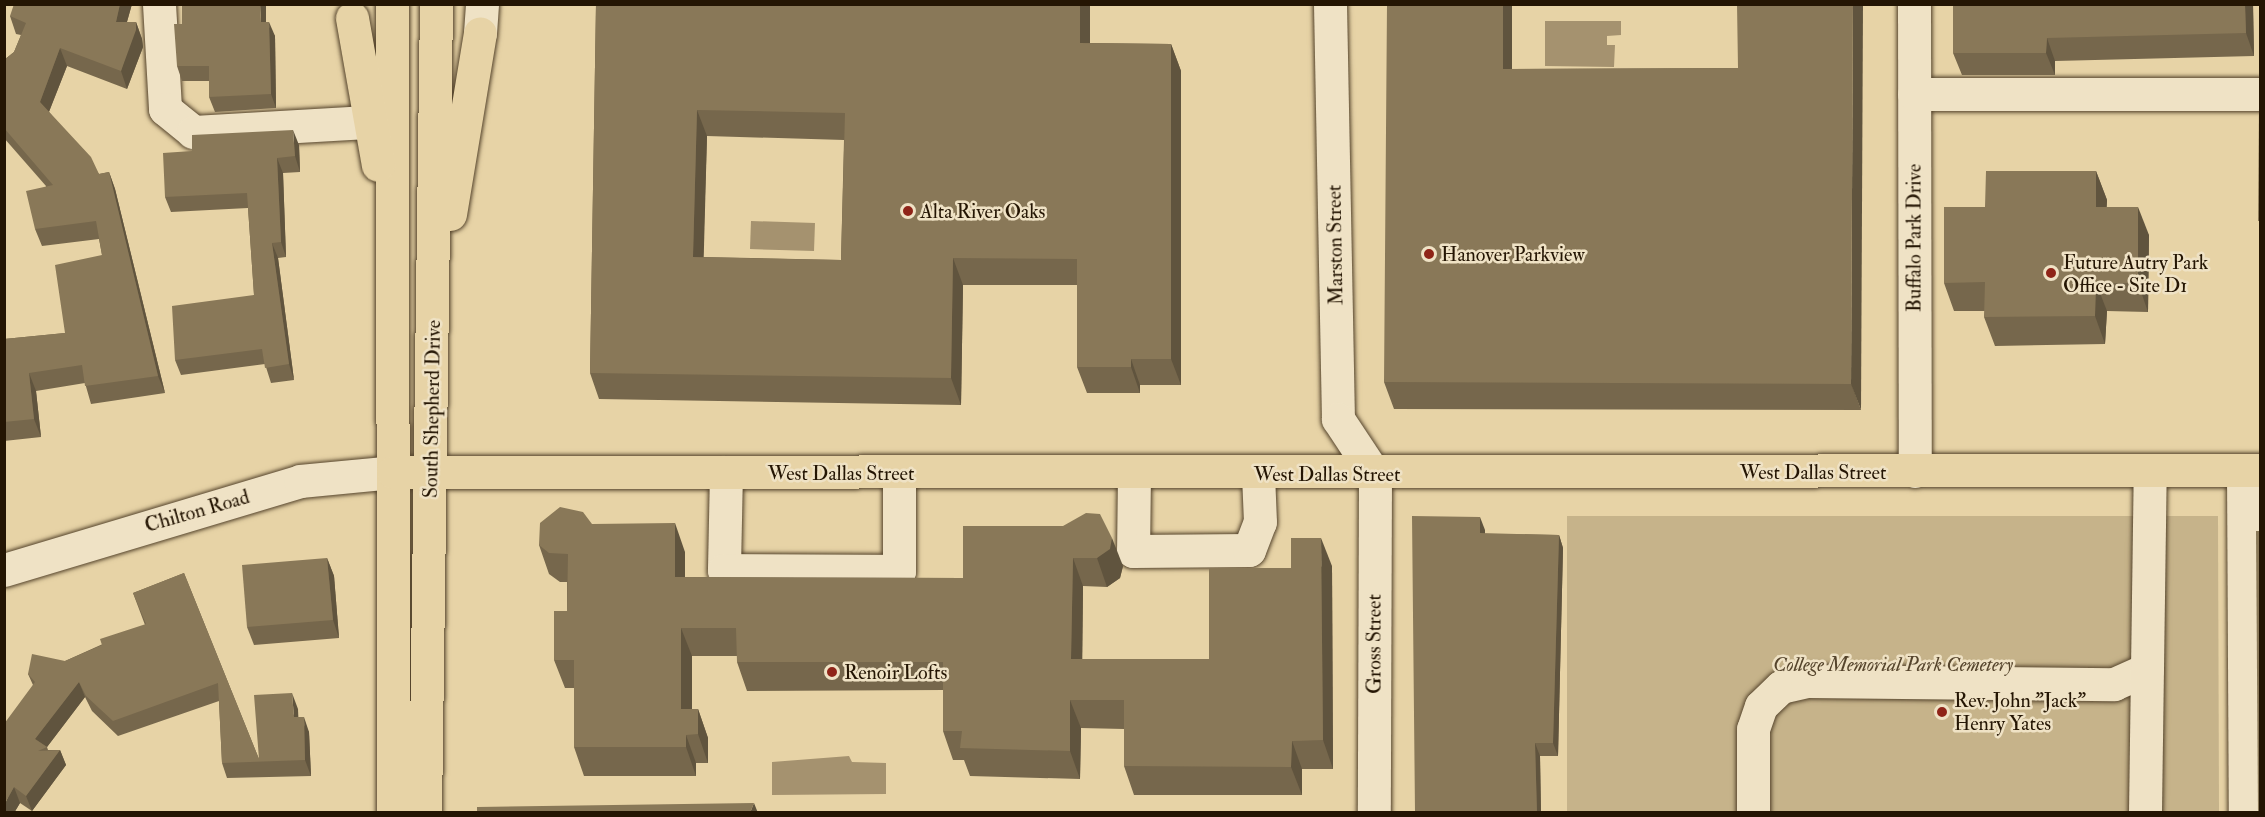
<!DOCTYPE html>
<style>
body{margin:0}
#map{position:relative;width:2265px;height:817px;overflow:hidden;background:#e7d3a6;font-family:"IM FELL Double Pica",serif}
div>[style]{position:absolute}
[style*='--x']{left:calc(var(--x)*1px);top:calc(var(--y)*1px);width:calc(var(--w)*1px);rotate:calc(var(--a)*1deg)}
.green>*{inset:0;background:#c6b38a}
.water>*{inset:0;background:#a5926f}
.roads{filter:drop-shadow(0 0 2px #55442c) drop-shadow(0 0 2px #55442c)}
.minor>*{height:33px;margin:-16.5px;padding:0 16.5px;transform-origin:16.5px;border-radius:16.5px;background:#efe2c5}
.major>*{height:33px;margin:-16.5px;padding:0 16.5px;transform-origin:16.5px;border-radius:16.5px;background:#e7d3a6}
.wall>*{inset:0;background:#76674c}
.shaded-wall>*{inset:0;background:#60543e}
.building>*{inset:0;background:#897858}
.dots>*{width:16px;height:16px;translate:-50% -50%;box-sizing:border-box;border:3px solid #efe2c5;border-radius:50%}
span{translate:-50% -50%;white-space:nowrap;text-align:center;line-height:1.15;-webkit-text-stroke:5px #efe2c5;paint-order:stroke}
.poi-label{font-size:20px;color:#241503}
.left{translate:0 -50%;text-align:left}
.street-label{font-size:20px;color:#241503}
.park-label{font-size:20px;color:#55442c;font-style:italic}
.frame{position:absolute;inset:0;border:6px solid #241503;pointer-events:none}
</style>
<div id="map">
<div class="green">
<i style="clip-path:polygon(1567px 516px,2218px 516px,2219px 812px,1567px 812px)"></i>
</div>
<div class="water">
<i style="clip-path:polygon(1545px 21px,1621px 21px,1621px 35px,1607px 36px,1607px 45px,1615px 45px,1614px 67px,1545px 66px)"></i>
<i style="clip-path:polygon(751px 221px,815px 223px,814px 251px,750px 249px)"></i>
<i style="clip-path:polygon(849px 756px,852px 762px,886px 763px,886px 794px,772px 795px,772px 762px)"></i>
</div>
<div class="roads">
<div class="minor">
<i style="--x:159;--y:4;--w:105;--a:86.7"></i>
<i style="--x:165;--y:109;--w:36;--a:39"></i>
<i style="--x:193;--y:132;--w:175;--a:-3.3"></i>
<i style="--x:1330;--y:4;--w:415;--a:88.9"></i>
<i style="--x:1338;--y:419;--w:67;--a:56.5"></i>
<i style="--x:1375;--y:475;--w:337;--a:90.2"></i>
<i style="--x:1914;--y:4;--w:467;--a:89.9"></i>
<i style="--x:480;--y:33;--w:29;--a:-86"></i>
<i style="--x:1914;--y:94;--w:346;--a:0"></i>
<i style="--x:2243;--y:470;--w:342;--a:89.7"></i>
<i style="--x:726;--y:472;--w:98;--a:91.2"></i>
<i style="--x:724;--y:570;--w:175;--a:0.3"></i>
<i style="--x:899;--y:571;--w:98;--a:-90"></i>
<i style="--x:1134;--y:474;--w:77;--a:90.7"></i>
<i style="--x:1133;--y:551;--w:116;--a:-0.5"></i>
<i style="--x:1249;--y:550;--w:30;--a:-69"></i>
<i style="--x:1260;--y:522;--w:48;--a:-92.4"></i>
<i style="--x:4;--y:570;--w:309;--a:-16.7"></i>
<i style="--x:300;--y:481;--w:93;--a:-5.5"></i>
<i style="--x:1753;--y:812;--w:83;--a:-90"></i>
<i style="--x:1753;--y:729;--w:24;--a:-71"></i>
<i style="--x:1761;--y:706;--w:28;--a:-44"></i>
<i style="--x:1781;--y:687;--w:27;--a:-13"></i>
<i style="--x:1807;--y:681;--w:307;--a:0.6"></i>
<i style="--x:2114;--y:684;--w:36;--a:-24"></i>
<i style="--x:2145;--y:812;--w:341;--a:-89.2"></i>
</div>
<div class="major">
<i style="--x:392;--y:4;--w:808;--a:89.93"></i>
<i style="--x:352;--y:18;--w:149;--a:80"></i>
<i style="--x:450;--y:214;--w:183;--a:-80.6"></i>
<i style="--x:393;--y:472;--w:1867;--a:-0.06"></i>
<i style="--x:425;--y:812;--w:808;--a:-89.22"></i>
</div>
</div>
<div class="wall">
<i style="clip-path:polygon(132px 4px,127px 22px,136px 22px,142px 39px,143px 47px,127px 89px,67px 66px,49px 112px,99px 174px,109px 172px,115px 189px,165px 393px,91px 404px,85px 383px,36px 391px,41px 437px,4px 441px,4px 339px,65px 333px,102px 255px,99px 239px,42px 246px,35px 229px,46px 186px,4px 138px,4px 60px,14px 52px,21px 35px,16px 34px,10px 16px)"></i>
<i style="clip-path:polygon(evenodd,596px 4px,1090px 4px,1090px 43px,1171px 44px,1181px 71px,1181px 385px,1140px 385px,1140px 393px,1087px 393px,1077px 367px,1077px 285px,963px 285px,961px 405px,599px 399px,590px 373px,596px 4px,707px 136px,844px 140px,841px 260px,703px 257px,707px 136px)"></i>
<i style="clip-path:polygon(1512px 4px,1512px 69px,1738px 68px,1861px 410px,1394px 409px,1384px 382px)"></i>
<i style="clip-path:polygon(1953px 4px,2253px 4px,2254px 56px,2055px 61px,2055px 75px,1962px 75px,1953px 53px)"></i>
<i style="clip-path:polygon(266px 22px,275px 36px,276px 108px,215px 112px,209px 97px,209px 81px,182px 81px,177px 66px)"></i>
<i style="clip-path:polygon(299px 145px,300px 172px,283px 173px,286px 257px,278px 258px,294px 380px,271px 383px,265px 364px,181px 375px,175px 360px,254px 295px,248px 208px,171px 212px,165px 197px,192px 151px)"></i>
<i style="clip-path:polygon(2096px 171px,2107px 200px,2106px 207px,2149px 235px,2148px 312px,2107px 311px,2105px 344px,1995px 346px,1984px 317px,1985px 311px,1954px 311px,1944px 283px,1985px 207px)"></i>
<i style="clip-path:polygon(592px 524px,685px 552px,685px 577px,963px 578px,1063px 526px,1123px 566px,1120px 578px,1107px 587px,1083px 586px,1082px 659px,1209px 659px,1291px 568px,1332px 566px,1333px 769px,1302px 769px,1302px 795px,1134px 795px,1124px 766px,1124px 729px,1081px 728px,1080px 779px,970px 776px,964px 760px,953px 760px,943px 731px,943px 690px,747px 691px,737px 662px,737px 656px,692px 656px,692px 709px,698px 709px,708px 738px,708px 763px,696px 763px,696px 776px,584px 776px,574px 747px,574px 688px,565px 688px,554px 660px,567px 611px,567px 582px,560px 582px,549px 574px,539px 545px)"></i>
<i style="clip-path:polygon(1485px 530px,1485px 534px,1559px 535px,1563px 548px,1558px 756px,1540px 756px,1541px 813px,1415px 813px)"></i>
<i style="clip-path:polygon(327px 558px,334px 576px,339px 638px,254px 645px,247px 627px)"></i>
<i style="clip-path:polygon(184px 573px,259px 759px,298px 709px,298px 717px,309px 732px,311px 776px,227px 778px,222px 763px,219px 701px,118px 736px,92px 711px,85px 697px,47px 747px,48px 750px,60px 750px,66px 765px,32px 811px,20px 803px,14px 813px,4px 813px,33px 685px,28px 674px,65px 661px,145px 625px,133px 593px)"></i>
</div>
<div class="shaded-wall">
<i style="clip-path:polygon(120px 4px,132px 4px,122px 39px,116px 22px)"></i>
<i style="clip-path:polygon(260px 4px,266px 4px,266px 37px,261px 22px)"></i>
<i style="clip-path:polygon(1080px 4px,1090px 4px,1090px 70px,1080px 43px)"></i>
<i style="clip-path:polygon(1503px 4px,1512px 4px,1512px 96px,1503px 69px)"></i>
<i style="clip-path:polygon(1853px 4px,1863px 4px,1861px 410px,1851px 384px)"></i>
<i style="clip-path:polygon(2245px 4px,2253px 4px,2254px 56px,2246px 33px)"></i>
<i style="clip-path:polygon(136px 22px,142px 39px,143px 47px,127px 89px,121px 71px)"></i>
<i style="clip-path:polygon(269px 22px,275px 36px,276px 108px,271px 94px)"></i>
<i style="clip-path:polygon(2047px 38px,2055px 61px,2055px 75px,2046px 53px)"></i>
<i style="clip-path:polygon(1171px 44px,1181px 71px,1181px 385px,1171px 359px)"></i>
<i style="clip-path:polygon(60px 48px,67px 66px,46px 119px,40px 102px)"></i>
<i style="clip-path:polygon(697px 110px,707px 136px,703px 283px,693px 257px)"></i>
<i style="clip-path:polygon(293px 130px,299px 145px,300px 172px,295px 156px)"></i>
<i style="clip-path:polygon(277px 158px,283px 173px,286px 257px,281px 242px)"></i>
<i style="clip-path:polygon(2096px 171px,2107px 200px,2106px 235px,2096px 207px)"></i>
<i style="clip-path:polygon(109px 172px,115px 189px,165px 393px,158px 376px)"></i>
<i style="clip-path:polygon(2138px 207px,2149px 235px,2148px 312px,2138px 283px)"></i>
<i style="clip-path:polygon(272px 243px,278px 258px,294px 380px,289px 364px)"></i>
<i style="clip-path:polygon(953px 258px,963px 285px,961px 405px,951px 378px)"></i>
<i style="clip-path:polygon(2096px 283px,2107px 311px,2105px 344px,2095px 316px)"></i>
<i style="clip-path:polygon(1131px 359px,1140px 385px,1140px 393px,1131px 367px)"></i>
<i style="clip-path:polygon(29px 373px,36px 391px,41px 437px,34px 419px)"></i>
<i style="clip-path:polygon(1480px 517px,1485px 530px,1485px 546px,1480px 533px)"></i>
<i style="clip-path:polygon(675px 523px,685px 552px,685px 606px,675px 577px)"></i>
<i style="clip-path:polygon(1559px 535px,1563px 548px,1558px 756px,1553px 743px)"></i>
<i style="clip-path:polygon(1112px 538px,1123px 566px,1120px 578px,1107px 587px,1097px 558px)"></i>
<i style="clip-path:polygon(1321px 538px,1332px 566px,1333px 769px,1323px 740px)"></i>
<i style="clip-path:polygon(327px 558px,334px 576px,339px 638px,333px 620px)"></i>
<i style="clip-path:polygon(1073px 558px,1083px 586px,1082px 688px,1071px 659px)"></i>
<i style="clip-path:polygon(681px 628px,692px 656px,692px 734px,681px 709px)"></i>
<i style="clip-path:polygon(79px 682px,85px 697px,47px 747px,35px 739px)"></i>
<i style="clip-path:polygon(292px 693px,298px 709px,299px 733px,294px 717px)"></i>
<i style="clip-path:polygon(1070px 700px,1081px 728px,1080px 779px,1070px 751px)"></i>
<i style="clip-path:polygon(698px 709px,708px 738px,708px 763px,698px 734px)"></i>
<i style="clip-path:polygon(304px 717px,309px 732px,311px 776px,305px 760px)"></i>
<i style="clip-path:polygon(686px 735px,696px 763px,696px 776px,686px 747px)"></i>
<i style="clip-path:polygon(1292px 741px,1302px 769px,1302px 795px,1291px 767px)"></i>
<i style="clip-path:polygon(1535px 743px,1540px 756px,1541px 813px,1537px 813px)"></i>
<i style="clip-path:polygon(60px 750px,66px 765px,32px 811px,26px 796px)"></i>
<i style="clip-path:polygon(14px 787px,20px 803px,14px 813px,4px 813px,4px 805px)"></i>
<i style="clip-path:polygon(754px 803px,758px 813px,750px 813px)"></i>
</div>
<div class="building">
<i style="clip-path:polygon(14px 4px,120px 4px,116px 22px,136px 22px,136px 30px,121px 71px,60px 48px,40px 102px,91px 157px,99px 174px,109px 172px,158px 376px,85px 386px,82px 365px,29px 373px,34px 419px,4px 422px,4px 339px,65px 333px,55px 265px,102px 255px,96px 221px,35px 229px,26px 191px,53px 185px,4px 128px,4px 60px,14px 52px,26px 23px,10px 16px)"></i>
<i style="clip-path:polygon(182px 4px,260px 4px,261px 22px,269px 22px,271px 94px,209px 97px,209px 66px,177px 66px,174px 24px,182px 24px)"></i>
<i style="clip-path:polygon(evenodd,596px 4px,1080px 4px,1080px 43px,1171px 44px,1171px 359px,1131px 359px,1131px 367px,1077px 367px,1077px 259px,953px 258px,951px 378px,590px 373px,596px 4px,697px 110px,845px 113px,841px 260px,693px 257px,697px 110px)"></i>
<i style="clip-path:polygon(1387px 4px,1503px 4px,1503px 69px,1738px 68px,1737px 4px,1853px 4px,1851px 384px,1384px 382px)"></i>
<i style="clip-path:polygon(1953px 4px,2245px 4px,2246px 33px,2047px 38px,2046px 53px,1953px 53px)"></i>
<i style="clip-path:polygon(2259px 106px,2260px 106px,2260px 221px,2258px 221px)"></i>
<i style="clip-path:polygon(293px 130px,295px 156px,277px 158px,281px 242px,272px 243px,289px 364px,265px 368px,262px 349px,175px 360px,172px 306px,254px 295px,247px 193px,165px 197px,163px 153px,192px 151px,192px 135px)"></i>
<i style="clip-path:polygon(1986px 171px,2096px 171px,2096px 207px,2138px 207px,2138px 283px,2096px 283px,2095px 316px,1984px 317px,1985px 282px,1944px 283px,1944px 207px,1985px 207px)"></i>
<i style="clip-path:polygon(560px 507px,583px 512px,592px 524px,675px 523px,675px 577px,963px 578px,963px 526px,1063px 526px,1086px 513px,1100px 514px,1112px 538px,1110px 549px,1097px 558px,1073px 558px,1071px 659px,1209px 659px,1209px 568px,1291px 568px,1291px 538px,1321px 538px,1323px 740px,1292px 741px,1291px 767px,1124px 766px,1124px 700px,1070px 700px,1070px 751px,960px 748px,962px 731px,943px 731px,943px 662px,737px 662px,736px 628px,681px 628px,681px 709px,698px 709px,698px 734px,686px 735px,686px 747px,574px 747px,574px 660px,554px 660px,554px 611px,567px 611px,568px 554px,549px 553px,539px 545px,540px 523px)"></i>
<i style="clip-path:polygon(1412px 516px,1480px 517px,1480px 533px,1559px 535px,1553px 743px,1535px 743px,1537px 813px,1415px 813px)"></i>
<i style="clip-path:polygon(2256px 531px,2260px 531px,2260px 813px,2258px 813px)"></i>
<i style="clip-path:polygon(327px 558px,333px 620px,247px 627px,242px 565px)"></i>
<i style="clip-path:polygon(184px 573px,259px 759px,254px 695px,292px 693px,294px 717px,304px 717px,305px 760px,222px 763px,218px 683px,113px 721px,86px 696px,79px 682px,35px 739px,47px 747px,38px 751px,60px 750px,26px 796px,14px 787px,4px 805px,4px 724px,35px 682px,28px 674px,32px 654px,65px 661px,102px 645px,100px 639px,146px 624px,133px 593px)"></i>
<i style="clip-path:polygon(754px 803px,750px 813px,477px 813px,477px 807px)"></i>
<i style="clip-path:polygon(243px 811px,275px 813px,243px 813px)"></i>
</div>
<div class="dots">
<i style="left:908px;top:211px;background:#8f2418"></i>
<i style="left:1429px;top:254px;background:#8f2418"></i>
<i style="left:2051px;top:273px;background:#8f2418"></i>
<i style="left:832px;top:672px;background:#8f2418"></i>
<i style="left:1942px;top:712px;background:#8f2418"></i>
</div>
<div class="poi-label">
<span class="left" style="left:920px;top:211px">Alta River Oaks</span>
<span class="left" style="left:1441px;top:254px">Hanover Parkview</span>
<span class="left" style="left:2063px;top:274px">Future Autry Park<br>Office - Site D1</span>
<span class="left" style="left:844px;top:672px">Renoir Lofts</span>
<span class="left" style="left:1954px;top:712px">Rev. John "Jack"<br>Henry Yates</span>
</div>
<div class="street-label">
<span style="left:1914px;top:238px;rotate:-90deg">Buffalo Park Drive</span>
<span style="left:1335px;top:245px;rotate:-91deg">Marston Street</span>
<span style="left:432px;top:409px;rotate:-89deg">South Shepherd Drive</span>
<span style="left:1813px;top:472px">West Dallas Street</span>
<span style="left:841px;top:473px">West Dallas Street</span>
<span style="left:1327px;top:474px">West Dallas Street</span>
<span style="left:197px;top:511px;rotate:-16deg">Chilton Road</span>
<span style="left:1374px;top:644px;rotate:-90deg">Gross Street</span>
</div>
<div class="park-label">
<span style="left:1893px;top:664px">College Memorial Park Cemetery</span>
</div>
<div class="frame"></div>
</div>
